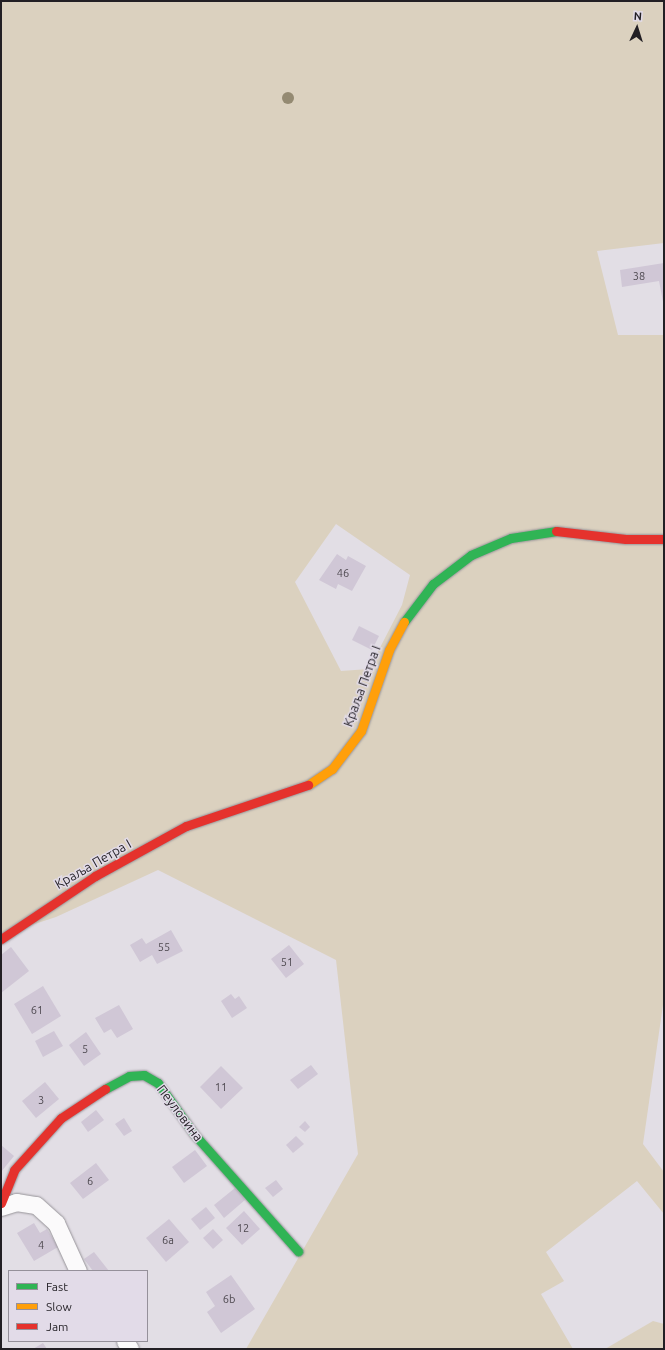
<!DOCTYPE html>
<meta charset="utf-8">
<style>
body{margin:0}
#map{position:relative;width:665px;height:1350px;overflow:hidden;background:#e2dee5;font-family:Ubuntu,sans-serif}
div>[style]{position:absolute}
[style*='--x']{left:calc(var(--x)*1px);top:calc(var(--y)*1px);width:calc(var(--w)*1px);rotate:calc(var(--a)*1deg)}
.green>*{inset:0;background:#dbd1bf}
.building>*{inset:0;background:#d0c7d6}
.roads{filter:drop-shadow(0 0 1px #979499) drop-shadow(0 0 1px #979499)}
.street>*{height:17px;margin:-8.5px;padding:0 8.5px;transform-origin:8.5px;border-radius:8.5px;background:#fbfafb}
.fast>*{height:9px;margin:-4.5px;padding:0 4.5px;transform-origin:4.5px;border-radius:4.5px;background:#30b455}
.slow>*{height:9px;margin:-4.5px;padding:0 4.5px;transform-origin:4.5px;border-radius:4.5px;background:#ff9f0a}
.jam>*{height:9px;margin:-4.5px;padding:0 4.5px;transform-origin:4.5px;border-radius:4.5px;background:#e5322d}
.trees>*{width:12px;height:12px;margin:-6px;border-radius:50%;background:#948a72}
span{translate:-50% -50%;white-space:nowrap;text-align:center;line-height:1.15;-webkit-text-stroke:3px #e2dbe8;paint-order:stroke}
.number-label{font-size:11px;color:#4e4950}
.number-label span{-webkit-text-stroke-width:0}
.street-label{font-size:13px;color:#221f24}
.frame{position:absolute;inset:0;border:2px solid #221f24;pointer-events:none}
.legend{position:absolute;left:8px;top:1270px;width:140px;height:72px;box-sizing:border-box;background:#e2dbe8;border:1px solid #95909a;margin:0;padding:5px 7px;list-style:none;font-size:12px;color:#221f24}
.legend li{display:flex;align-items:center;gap:8px;height:20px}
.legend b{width:20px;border:1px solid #95909a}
.north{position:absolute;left:617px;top:8px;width:40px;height:40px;-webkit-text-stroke:3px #e2dbe8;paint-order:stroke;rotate:4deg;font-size:11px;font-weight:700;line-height:16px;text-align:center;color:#221f24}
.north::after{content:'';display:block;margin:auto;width:14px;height:18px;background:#221f24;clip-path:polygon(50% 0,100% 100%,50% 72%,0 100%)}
</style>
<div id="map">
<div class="green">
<i style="clip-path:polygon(evenodd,1px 1px,664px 1px,664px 243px,597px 251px,618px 335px,664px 335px,664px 998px,643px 1144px,664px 1172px,664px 1214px,637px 1181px,546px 1252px,564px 1281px,541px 1294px,573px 1349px,246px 1349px,358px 1154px,336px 960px,158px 870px,56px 917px,1px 935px,1px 1px,336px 524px,410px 575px,402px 605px,369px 669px,341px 671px,295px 582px,336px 524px)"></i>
<i style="clip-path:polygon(653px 1321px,664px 1324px,664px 1349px,605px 1349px)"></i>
</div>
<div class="building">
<i style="clip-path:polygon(664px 263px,664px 307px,659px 281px,622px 287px,620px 270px)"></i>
<i style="clip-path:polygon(337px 554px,346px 560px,348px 556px,366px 566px,352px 591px,338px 584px,336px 589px,319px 580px)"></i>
<i style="clip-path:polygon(359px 626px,379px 636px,372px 650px,352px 640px)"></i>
<i style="clip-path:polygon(171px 930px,183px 951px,157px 964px,152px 955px,140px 962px,130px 945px,142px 938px,146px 944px)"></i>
<i style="clip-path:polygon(289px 945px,304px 964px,286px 978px,271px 959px)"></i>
<i style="clip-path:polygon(11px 947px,29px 971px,1px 993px,1px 955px)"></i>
<i style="clip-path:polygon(43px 986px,61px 1016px,32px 1034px,14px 1004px)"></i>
<i style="clip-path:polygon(231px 994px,235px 999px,239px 996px,247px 1008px,232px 1018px,221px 1001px)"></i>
<i style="clip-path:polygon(119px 1005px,133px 1029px,117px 1038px,111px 1029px,104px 1033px,95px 1018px)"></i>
<i style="clip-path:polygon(54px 1031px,63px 1046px,43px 1057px,35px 1041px)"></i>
<i style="clip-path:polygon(86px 1032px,101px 1054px,84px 1066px,69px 1045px)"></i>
<i style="clip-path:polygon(311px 1065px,318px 1074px,298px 1089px,290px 1080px)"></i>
<i style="clip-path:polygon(221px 1066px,243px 1088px,221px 1109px,200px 1087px)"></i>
<i style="clip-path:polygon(45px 1082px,59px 1099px,36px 1118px,22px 1101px)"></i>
<i style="clip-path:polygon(96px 1110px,104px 1120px,88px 1132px,81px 1122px)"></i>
<i style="clip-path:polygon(124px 1118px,132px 1131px,124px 1136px,115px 1124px)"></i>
<i style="clip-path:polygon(305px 1121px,310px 1127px,305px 1132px,299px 1127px)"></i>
<i style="clip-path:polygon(296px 1136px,304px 1144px,293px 1153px,286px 1145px)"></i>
<i style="clip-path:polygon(1px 1145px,14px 1156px,1px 1172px)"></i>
<i style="clip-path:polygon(195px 1150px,207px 1166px,184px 1183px,172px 1167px)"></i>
<i style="clip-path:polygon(96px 1163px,109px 1180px,83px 1199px,70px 1183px)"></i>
<i style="clip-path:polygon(276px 1180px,283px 1189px,273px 1197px,265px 1188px)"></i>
<i style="clip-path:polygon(235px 1188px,245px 1200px,224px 1218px,214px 1205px)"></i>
<i style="clip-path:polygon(206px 1207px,215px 1218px,200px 1230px,191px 1219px)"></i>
<i style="clip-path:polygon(244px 1211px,260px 1229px,242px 1245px,226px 1228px)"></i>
<i style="clip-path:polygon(169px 1219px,189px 1242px,166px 1262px,146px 1238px)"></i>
<i style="clip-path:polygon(34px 1223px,40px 1233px,47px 1229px,58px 1247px,34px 1261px,17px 1233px)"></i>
<i style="clip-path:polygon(213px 1229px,223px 1240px,213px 1249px,203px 1238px)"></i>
<i style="clip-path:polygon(94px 1252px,109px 1271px,93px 1271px,84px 1259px)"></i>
<i style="clip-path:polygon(231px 1275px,255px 1309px,221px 1333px,207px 1312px,215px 1306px,206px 1292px)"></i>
<i style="clip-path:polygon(43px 1343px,47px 1349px,33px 1349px)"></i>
</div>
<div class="roads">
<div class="street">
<i style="--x:1;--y:1207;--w:16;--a:-18"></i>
<i style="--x:16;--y:1202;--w:20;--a:9"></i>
<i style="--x:36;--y:1205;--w:27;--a:42"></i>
<i style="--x:56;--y:1223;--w:53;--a:65.4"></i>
<i style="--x:125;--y:1341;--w:9;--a:58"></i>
</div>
<div class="fast">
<i style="--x:404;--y:622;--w:48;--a:-52.7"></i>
<i style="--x:433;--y:584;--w:48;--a:-37.3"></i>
<i style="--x:471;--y:555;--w:43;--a:-23"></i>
<i style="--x:511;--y:538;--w:46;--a:-8.8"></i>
<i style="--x:105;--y:1089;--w:27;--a:-28"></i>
<i style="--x:129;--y:1076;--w:15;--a:-4"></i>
<i style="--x:144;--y:1075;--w:16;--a:30"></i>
<i style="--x:158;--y:1083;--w:62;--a:54.8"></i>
<i style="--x:194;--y:1134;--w:157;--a:48.4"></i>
</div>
<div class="slow">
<i style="--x:308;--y:785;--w:29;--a:-34"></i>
<i style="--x:332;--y:769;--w:48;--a:-52.7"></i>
<i style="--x:361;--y:731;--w:86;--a:-70.9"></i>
<i style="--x:389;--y:650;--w:32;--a:-62"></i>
</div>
<div class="jam">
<i style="--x:556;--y:531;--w:70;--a:6.5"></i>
<i style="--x:626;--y:539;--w:38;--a:0"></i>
<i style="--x:1;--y:939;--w:113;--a:-33.8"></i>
<i style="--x:95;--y:876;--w:104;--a:-28.8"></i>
<i style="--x:186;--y:826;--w:129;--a:-18.6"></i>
<i style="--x:1;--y:1203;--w:35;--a:-68"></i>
<i style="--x:14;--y:1170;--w:70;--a:-47.9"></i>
<i style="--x:61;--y:1118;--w:53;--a:-33.4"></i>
</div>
</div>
<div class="trees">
<i style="left:288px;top:98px"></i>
</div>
<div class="number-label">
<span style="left:639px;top:276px">38</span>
<span style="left:343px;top:573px">46</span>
<span style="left:164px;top:947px">55</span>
<span style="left:287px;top:962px">51</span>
<span style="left:37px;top:1010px">61</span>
<span style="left:85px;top:1049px">5</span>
<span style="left:221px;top:1087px">11</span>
<span style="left:41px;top:1100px">3</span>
<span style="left:90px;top:1181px">6</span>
<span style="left:243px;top:1228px">12</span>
<span style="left:168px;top:1240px">6a</span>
<span style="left:41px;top:1245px">4</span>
<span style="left:229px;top:1299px">6b</span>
</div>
<div class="street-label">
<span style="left:362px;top:686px;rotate:-70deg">Краља Петра I</span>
<span style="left:93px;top:864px;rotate:-30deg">Краља Петра I</span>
<span style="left:180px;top:1113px;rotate:53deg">Пеуловина</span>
</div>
<div class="frame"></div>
<ul class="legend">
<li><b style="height:5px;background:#30b455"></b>Fast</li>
<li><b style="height:5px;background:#ff9f0a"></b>Slow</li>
<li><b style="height:5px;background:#e5322d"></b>Jam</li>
</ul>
<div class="north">N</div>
</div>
